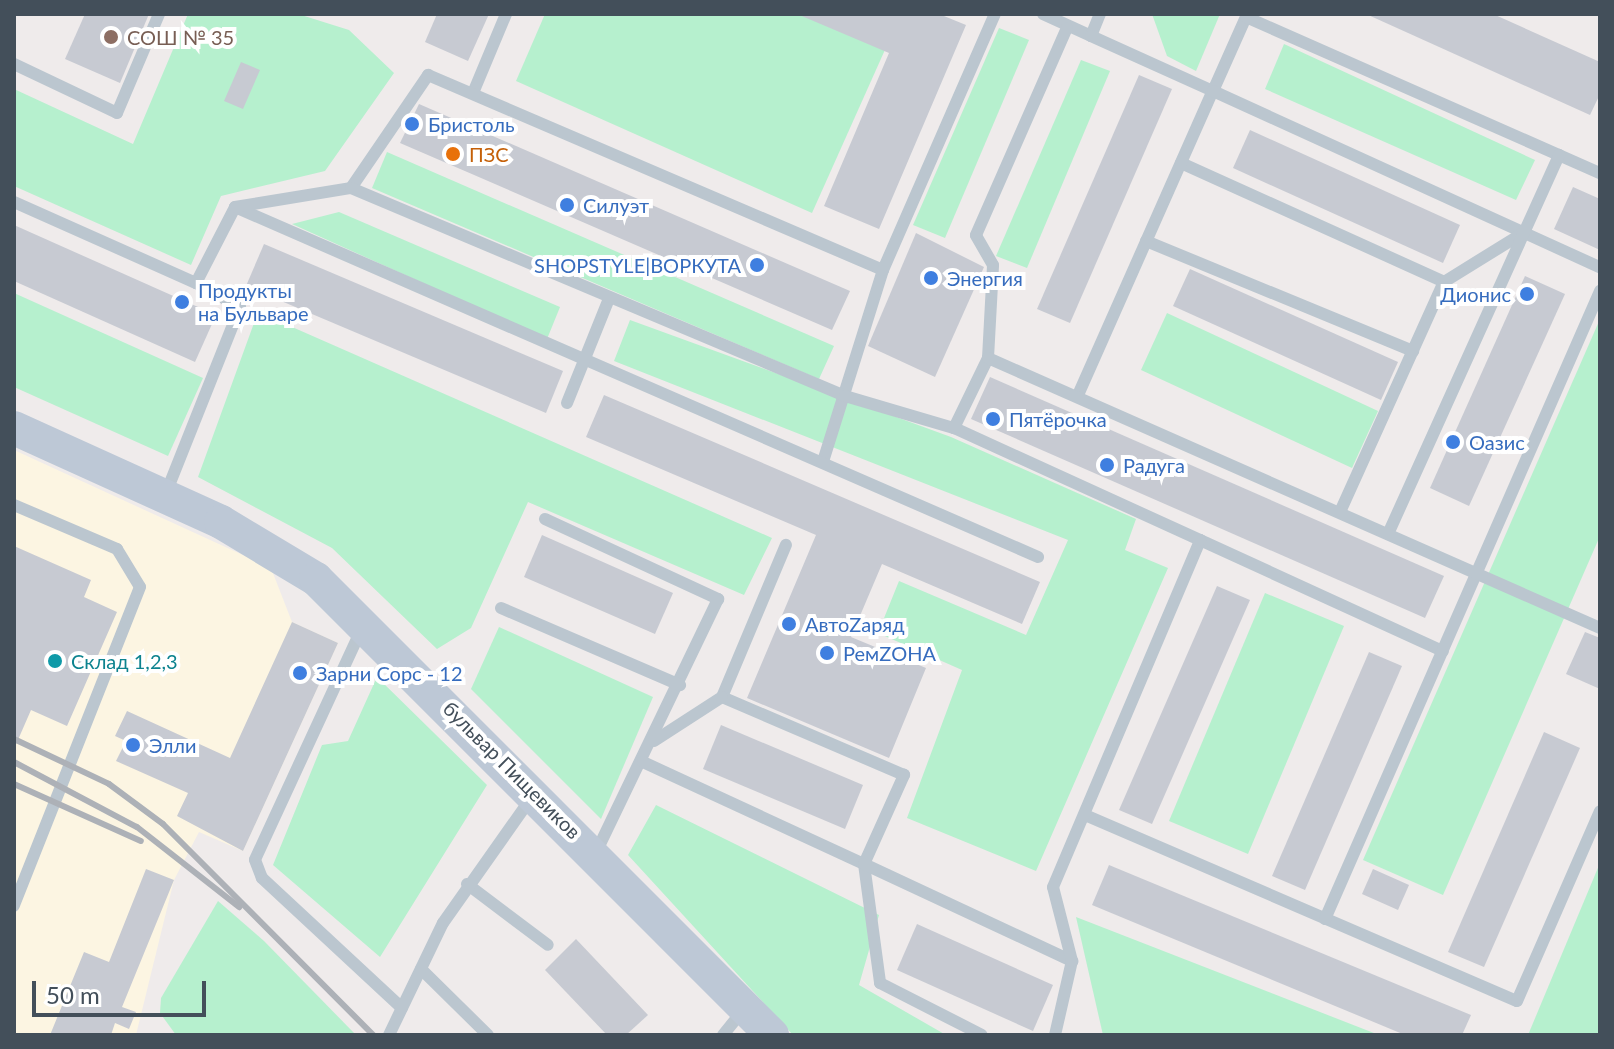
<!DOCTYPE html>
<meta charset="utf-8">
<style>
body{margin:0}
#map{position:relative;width:1614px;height:1049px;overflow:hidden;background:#efebeb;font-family:Lato,sans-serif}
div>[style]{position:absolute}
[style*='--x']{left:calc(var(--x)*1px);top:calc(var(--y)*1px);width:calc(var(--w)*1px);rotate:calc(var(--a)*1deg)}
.commercial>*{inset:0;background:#fcf5e2}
.green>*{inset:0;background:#b6f0ce}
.building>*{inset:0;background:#c7cad2}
.service>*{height:12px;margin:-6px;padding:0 6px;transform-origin:6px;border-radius:6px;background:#bbc6cf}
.secondary>*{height:34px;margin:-17px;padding:0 17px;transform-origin:17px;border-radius:17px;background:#bdc8d6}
.rail>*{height:6px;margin:-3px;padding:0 3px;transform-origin:3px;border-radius:3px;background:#adb1b7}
.dots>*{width:22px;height:22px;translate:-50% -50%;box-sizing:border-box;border:4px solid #fff;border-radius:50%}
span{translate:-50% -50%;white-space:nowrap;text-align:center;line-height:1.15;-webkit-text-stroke:8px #fff;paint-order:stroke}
.education-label{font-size:20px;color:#785e54}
.left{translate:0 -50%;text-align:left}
.shop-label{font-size:20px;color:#366cbe}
.right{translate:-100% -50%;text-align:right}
.food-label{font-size:20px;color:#c56008}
.culture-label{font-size:20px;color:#0d838f}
.street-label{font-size:20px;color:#434f5a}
.frame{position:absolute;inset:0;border:16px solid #434f5a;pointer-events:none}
.scale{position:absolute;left:32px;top:981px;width:174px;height:36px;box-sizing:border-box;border:4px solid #434f5a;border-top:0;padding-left:10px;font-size:24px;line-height:28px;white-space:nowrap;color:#434f5a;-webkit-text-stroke:6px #fff;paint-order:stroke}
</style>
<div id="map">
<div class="commercial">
<i style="clip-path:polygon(14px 450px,271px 568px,292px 622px,338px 643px,243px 851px,199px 832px,174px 880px,136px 1035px,14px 1035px)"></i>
</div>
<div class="green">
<i style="clip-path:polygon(188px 14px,298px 14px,349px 30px,394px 73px,325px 171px,221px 196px,191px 265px,14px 186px,14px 89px,133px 144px)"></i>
<i style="clip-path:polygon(545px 14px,901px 14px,812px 213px,516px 81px)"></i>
<i style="clip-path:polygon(1152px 14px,1220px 14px,1196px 71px,1167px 56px)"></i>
<i style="clip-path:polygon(999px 28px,1029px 40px,945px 238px,913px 225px)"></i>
<i style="clip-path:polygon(1284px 44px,1535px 160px,1516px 200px,1265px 89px)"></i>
<i style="clip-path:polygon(1081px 60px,1110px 71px,1027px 268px,996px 256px)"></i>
<i style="clip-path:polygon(387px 152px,834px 346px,819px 379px,372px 188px)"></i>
<i style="clip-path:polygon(339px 212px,560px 307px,547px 339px,292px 224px)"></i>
<i style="clip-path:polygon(14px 293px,203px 378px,168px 456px,14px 387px)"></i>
<i style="clip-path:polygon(258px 312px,772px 538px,744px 595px,528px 502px,471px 628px,437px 649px,332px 548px,198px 477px)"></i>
<i style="clip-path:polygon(1167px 313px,1378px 411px,1352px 468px,1141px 370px)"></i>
<i style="clip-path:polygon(1600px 319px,1600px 536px,1443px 895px,1363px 860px)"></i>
<i style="clip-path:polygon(630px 320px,951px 437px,1136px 519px,1125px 550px,1168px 568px,1036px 871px,907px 818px,962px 670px,878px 633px,899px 581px,1026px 635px,1068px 540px,614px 361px)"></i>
<i style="clip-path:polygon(1265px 593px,1344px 626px,1248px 854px,1169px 821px)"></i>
<i style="clip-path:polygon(499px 627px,653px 697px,601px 819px,471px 689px)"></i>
<i style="clip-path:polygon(377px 677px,487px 785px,380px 957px,273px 865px,322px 745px,348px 741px)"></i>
<i style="clip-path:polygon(656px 805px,879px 915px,859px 985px,946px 1035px,793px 1035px,628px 855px)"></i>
<i style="clip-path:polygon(1600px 863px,1600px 1035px,1528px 1035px)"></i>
<i style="clip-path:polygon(218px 901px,264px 941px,356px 1035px,176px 1035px,160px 1013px,161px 998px)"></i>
<i style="clip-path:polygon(1076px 917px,1379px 1035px,1103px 1035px)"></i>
</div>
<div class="building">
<i style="clip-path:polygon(85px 14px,149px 14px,120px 83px,65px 59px)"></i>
<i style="clip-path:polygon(437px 14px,489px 14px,468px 61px,425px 42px)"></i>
<i style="clip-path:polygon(797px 14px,939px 14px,966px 25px,879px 229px,824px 206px,889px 53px)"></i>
<i style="clip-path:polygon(1366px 14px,1493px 14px,1600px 62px,1600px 94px,1590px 115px)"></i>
<i style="clip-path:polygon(241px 62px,260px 70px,243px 109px,224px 101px)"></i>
<i style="clip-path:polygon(1139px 75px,1172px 89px,1070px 323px,1037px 309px)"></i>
<i style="clip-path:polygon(419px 104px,850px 291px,832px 330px,400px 143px)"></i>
<i style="clip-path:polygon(1250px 130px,1460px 225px,1443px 263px,1233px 168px)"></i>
<i style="clip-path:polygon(1573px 187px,1600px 199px,1600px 250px,1554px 229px)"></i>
<i style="clip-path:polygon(14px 225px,216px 315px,195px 362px,14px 281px)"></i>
<i style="clip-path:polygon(916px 233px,984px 267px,935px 377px,868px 346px)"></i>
<i style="clip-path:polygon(264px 244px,563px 371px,546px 413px,246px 286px)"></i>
<i style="clip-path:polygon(1190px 269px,1398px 362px,1381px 400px,1173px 306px)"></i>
<i style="clip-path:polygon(1525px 276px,1565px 294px,1469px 506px,1430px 488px)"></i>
<i style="clip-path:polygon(990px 377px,1444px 576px,1425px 618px,971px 419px)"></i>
<i style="clip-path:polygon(604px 395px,1040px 582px,1022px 624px,882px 564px,851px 637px,926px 668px,889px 758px,747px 698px,816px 535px,586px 437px)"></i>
<i style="clip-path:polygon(542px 535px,673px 593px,655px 634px,524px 577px)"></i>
<i style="clip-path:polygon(14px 546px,91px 580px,84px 597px,117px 612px,67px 726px,31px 710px,14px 749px)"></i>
<i style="clip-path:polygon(1217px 586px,1250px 600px,1152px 824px,1119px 810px)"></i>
<i style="clip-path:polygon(292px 622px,338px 643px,243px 851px,177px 816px,188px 793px,116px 761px,126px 741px,115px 736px,127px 711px,230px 758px)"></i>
<i style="clip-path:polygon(1585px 632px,1600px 638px,1600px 689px,1566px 674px)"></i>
<i style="clip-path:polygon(1369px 652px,1402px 666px,1305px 890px,1272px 876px)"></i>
<i style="clip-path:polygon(721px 725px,863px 785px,845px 829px,703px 769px)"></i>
<i style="clip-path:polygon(1544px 732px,1580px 748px,1484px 967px,1448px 952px)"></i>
<i style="clip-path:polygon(1109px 865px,1471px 1015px,1462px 1035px,1405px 1035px,1092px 905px)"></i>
<i style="clip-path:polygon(146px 869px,174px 880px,122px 1007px,136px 1012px,129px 1029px,115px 1023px,111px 1035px,50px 1035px,84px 952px,109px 962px)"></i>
<i style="clip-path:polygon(1373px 869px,1409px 885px,1398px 910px,1362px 894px)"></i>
<i style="clip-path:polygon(917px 924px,1053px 985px,1033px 1031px,897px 970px)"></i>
<i style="clip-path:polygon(576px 939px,648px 1015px,626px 1035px,607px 1035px,545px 970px)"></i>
</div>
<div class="service">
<i style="--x:1043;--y:14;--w:53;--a:24.6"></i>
<i style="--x:1091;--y:36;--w:24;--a:-68"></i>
<i style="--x:1091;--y:36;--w:134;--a:24.3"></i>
<i style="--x:1213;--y:91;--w:81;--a:-66"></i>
<i style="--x:1246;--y:17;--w:387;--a:23.8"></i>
<i style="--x:14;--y:64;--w:114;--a:25.4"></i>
<i style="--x:117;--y:113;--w:108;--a:-67"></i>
<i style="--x:473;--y:93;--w:86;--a:-67.3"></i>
<i style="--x:1181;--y:163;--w:289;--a:24.3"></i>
<i style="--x:351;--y:188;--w:137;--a:-55.7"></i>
<i style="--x:428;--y:75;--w:495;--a:23.2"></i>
<i style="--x:883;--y:270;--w:200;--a:107.4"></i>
<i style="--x:14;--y:202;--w:199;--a:24"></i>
<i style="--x:235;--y:207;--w:876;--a:23.55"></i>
<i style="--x:1146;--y:241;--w:289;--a:22.4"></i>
<i style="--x:883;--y:270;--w:279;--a:-66.4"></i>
<i style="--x:988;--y:358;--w:93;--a:-86.9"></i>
<i style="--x:993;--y:265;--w:34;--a:-120"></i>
<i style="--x:976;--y:235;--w:226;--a:-66.3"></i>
<i style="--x:1078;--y:395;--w:333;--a:-66.1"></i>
<i style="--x:1213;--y:91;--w:425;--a:24.5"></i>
<i style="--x:567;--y:403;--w:110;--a:-68.1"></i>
<i style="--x:166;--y:493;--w:200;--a:-68.3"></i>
<i style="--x:240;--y:307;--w:50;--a:-151.4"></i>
<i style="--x:196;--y:283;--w:85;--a:-62.8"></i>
<i style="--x:235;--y:207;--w:118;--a:-9.3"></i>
<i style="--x:351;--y:188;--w:536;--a:22.83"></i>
<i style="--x:845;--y:396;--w:114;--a:16.4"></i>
<i style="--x:14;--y:505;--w:112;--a:23.1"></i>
<i style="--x:117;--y:549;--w:44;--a:58.8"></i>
<i style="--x:140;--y:587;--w:343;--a:111.6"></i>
<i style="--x:1340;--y:512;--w:252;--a:-65.7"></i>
<i style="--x:1444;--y:282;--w:93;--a:-31.8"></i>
<i style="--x:545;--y:519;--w:191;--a:24.8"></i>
<i style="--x:718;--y:599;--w:282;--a:115.7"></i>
<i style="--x:1388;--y:534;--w:416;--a:-65.7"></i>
<i style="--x:1200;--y:540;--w:267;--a:24.6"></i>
<i style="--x:501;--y:608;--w:195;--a:23.3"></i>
<i style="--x:362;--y:628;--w:255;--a:114.8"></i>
<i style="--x:255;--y:860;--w:19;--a:69"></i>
<i style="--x:262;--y:878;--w:191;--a:42.9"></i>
<i style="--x:722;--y:697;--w:165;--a:-67.2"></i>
<i style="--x:643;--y:762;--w:243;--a:24.8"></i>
<i style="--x:864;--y:864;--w:98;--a:-65.8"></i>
<i style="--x:904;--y:775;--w:198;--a:-156.8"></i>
<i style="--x:722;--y:697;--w:81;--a:147.1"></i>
<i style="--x:1085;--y:815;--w:470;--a:23.3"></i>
<i style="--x:1517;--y:1001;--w:207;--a:-66.4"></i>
<i style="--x:864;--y:864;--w:120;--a:82.3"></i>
<i style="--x:880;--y:983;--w:114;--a:27"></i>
<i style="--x:864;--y:864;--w:230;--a:25"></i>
<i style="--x:467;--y:884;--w:101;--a:37"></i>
<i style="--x:1325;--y:919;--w:686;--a:-66.35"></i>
<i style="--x:421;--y:969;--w:94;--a:44.6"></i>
<i style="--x:389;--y:1035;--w:124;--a:-64.3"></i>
<i style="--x:443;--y:923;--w:154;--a:-54.8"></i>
<i style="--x:723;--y:1035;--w:32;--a:-51"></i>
<i style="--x:1055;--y:1035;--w:76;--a:-77.1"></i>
<i style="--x:1072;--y:961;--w:76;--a:-104.4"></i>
<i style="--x:1053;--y:887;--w:377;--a:-67"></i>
<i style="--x:1200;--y:540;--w:270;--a:-155.5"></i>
<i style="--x:954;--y:428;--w:78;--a:-64.1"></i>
<i style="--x:988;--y:358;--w:669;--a:23.81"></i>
</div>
<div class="secondary">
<i style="--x:14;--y:428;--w:227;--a:24.4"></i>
<i style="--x:221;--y:522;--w:111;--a:31"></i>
<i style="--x:316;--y:579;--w:645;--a:45"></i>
</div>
<div class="rail">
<i style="--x:14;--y:739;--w:105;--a:25.3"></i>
<i style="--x:109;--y:784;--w:67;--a:36.5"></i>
<i style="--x:163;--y:824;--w:298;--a:45.1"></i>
<i style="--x:14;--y:762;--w:139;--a:27.9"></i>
<i style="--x:137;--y:827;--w:130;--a:38.1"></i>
<i style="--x:14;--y:784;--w:139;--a:24.2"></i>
</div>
<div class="dots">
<i style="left:111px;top:37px;background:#8d6e63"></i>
<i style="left:412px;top:124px;background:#3f7fe0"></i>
<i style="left:453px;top:154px;background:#e8710a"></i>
<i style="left:567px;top:205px;background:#3f7fe0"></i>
<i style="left:757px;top:265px;background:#3f7fe0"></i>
<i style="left:931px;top:278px;background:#3f7fe0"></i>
<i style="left:1527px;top:294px;background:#3f7fe0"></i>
<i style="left:182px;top:302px;background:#3f7fe0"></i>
<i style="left:993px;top:419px;background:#3f7fe0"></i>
<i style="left:1453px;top:442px;background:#3f7fe0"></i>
<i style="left:1107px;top:465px;background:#3f7fe0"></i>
<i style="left:789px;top:624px;background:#3f7fe0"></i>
<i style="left:827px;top:653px;background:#3f7fe0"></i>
<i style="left:55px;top:661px;background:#0f9aa8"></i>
<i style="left:300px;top:673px;background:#3f7fe0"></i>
<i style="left:133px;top:745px;background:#3f7fe0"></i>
</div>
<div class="education-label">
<span class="left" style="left:127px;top:37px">СОШ № 35</span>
</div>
<div class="shop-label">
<span class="left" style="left:428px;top:124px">Бристоль</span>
<span class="left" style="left:583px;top:205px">Силуэт</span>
<span class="right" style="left:741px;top:265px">SHOPSTYLE|ВОРКУТА</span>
<span class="left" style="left:947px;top:278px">Энергия</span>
<span class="left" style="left:198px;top:302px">Продукты<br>на Бульваре</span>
<span class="right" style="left:1511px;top:294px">Дионис</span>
<span class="left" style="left:1009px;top:419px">Пятёрочка</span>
<span class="left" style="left:1469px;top:442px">Оазис</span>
<span class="left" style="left:1123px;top:465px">Радуга</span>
<span class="left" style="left:805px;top:624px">АвтоZаряд</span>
<span class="left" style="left:843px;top:653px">РемZОНА</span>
<span class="left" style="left:316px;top:673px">Зарни Сорс - 12</span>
<span class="left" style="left:149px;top:745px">Элли</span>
</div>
<div class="food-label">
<span class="left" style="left:469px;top:154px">ПЗС</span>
</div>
<div class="culture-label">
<span class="left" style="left:71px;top:661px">Склад 1,2,3</span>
</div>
<div class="street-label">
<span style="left:512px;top:770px;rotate:45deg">бульвар Пищевиков</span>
</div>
<div class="frame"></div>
<div class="scale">50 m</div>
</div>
